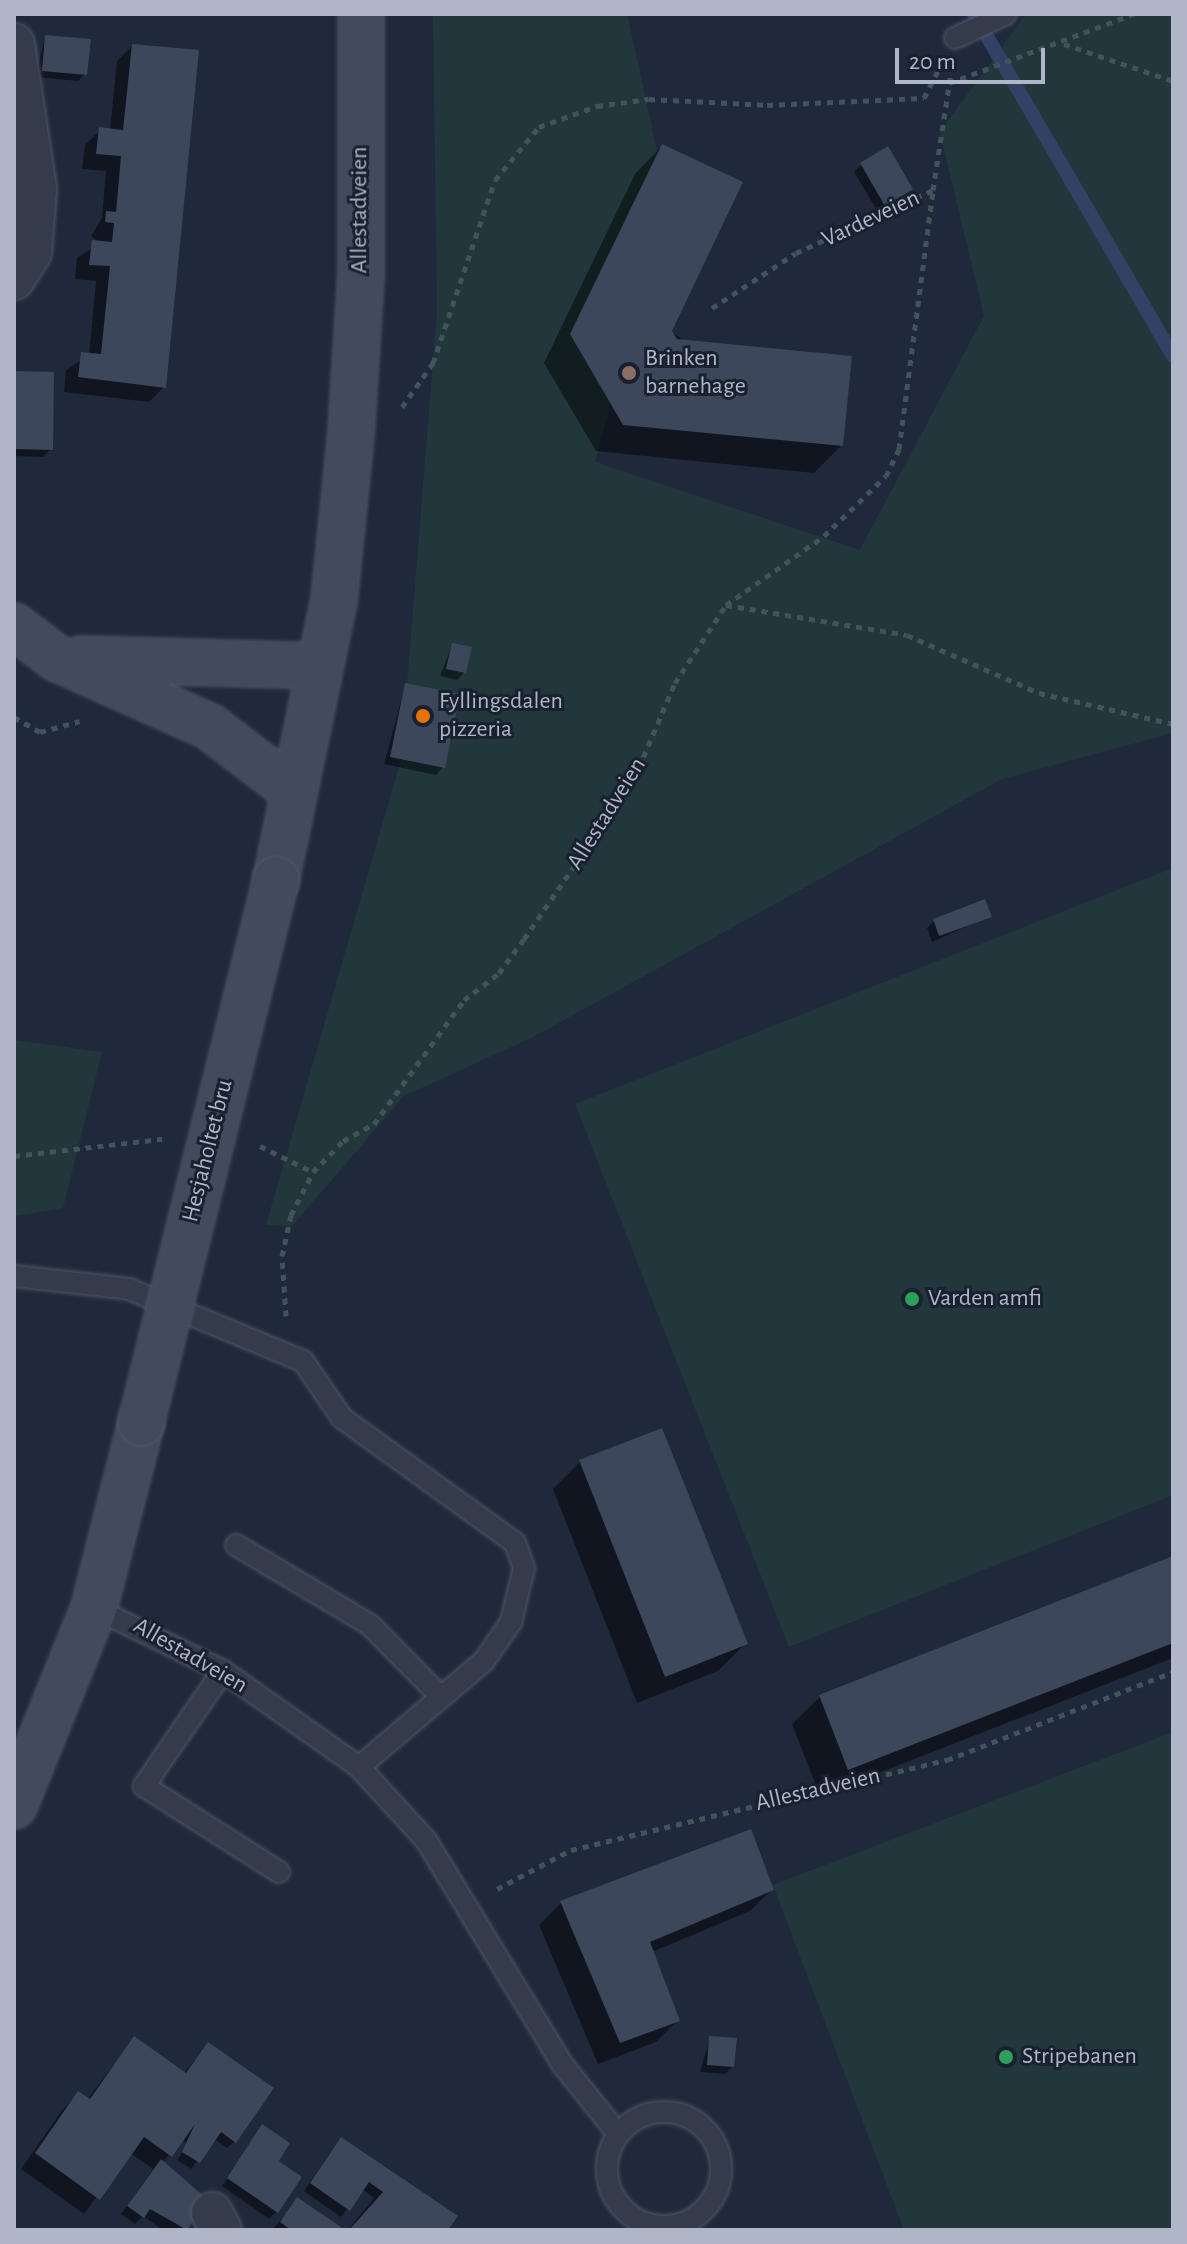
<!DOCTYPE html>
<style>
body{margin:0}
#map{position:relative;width:1187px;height:2244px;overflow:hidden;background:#20293b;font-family:"Alegreya Sans",sans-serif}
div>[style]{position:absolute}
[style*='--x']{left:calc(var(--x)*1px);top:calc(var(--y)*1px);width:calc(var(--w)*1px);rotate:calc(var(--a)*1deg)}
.green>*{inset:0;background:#22373c}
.shadow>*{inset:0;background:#0007}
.stream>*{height:14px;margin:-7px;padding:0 7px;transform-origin:7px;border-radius:7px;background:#324264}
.building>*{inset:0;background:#3c475b}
.path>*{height:5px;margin-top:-2.5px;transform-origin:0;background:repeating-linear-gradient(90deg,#405459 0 6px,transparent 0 12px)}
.roads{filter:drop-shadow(0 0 2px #4f5666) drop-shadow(0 0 2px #4f5666)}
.service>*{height:20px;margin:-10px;padding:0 10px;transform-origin:10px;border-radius:10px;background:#343c4b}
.service>.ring{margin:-10px;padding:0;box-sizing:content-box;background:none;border:20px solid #343c4b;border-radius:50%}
.minor>*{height:40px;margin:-20px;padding:0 20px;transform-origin:20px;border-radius:20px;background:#343c4b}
.secondary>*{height:44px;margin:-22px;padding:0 22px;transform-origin:22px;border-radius:22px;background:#424a5e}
.bridges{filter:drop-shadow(0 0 2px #4f5666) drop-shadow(0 0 2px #4f5666)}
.secondary-bridge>*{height:44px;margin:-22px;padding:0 22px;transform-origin:22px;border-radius:22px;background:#424a5e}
.dots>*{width:22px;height:22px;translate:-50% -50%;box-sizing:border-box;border:4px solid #192130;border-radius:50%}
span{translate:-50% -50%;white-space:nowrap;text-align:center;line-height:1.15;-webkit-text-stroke:6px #192130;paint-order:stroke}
.street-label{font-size:24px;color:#afb6c7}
.poi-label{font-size:24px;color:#afb6c7}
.left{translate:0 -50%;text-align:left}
.frame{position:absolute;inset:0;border:16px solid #afb6c7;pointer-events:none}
.scale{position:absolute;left:895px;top:48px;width:150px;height:36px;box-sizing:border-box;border:4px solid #afb6c7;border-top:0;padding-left:10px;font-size:24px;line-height:28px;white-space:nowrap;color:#afb6c7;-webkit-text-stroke:6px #192130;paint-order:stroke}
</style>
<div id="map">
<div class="green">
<i style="clip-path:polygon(433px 14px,627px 14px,667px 196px,595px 462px,860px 550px,984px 316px,940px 132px,1026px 14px,1173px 14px,1173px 733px,1002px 779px,533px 1037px,404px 1096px,292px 1226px,266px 1225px,401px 760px,437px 312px)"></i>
<i style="clip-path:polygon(1173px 868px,1173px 1495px,789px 1647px,575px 1104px)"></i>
<i style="clip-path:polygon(14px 1040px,102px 1052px,63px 1208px,14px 1216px)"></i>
<i style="clip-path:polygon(1173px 1732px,1173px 2230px,904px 2230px,773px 1885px)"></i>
</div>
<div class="shadow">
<i style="clip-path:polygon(45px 37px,85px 74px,78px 81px,35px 77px)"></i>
<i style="clip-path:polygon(132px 46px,164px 387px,149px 402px,64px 392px,66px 370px,89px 355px,96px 281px,75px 279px,77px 258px,100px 243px,91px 236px,102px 218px,106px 171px,82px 169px,85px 145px,100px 130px,110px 130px,117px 61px)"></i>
<i style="clip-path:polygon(662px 146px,670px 331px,842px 445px,814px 473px,596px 451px,544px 363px,635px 174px)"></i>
<i style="clip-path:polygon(861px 165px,911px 189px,878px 212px,854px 172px)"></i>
<i style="clip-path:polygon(14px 373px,51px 449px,43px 457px,14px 456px)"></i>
<i style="clip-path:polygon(452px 645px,464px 672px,457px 680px,440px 676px)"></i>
<i style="clip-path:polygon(405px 686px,443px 767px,436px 775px,384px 764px)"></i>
<i style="clip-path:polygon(989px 916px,932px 942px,927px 928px,934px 921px)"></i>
<i style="clip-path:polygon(580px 1462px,745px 1644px,718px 1671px,637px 1703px,553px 1489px)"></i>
<i style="clip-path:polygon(1173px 1558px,1173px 1658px,820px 1796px,792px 1724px,820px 1697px)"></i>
<i style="clip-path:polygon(772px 1889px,750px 1911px,652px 1952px,678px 2020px,656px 2042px,598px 2064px,539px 1925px,561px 1903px)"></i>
<i style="clip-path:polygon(134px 2038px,184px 2073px,208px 2044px,235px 2141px,227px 2148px,214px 2139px,191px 2169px,177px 2160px,188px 2144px,182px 2140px,162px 2163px,206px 2200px,184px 2230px,163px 2230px,143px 2216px,135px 2224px,121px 2214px,153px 2169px,130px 2153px,84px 2214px,21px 2169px,63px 2109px,78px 2094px,87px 2100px)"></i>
<i style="clip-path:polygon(710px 2038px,732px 2067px,725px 2074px,700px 2072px)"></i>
<i style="clip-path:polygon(263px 2127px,276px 2162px,277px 2211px,269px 2219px,222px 2186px)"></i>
<i style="clip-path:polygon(334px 2147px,446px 2230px,348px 2230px,374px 2198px,362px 2189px,341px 2217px,304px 2191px)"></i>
<i style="clip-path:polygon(298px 2200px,341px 2230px,272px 2230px)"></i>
</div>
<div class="stream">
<i style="--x:974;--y:14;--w:396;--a:59.8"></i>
</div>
<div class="building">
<i style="clip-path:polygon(45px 35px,91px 39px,87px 75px,42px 71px)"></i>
<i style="clip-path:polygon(132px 44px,199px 50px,166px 388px,78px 377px,81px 352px,101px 354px,110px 266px,89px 265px,92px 240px,112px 242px,114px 223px,105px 222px,106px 211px,116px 212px,121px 156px,96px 154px,99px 127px,123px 130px)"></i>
<i style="clip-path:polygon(662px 144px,743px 182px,672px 331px,677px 339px,852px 356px,843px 446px,623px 425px,570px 334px)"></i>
<i style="clip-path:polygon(888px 146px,913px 189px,885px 206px,860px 163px)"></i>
<i style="clip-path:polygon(14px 371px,54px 372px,53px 450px,14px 449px)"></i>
<i style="clip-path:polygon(452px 643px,472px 647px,466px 673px,446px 669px)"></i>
<i style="clip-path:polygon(405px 683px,460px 694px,445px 768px,390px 757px)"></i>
<i style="clip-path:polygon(985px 899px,992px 917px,939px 936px,933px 919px)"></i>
<i style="clip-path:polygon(662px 1428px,748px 1644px,665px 1677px,579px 1460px)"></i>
<i style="clip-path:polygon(1173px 1556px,1173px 1643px,848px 1770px,819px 1695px)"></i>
<i style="clip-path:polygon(751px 1829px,774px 1890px,650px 1942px,680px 2021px,620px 2043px,560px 1901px)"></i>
<i style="clip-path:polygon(134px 2036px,186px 2073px,208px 2042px,274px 2088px,236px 2143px,221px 2132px,200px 2163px,182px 2152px,195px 2124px,172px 2157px,144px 2137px,100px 2200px,35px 2153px,78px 2091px,90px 2099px)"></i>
<i style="clip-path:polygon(709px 2036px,737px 2038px,734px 2067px,707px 2065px)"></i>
<i style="clip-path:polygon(262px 2124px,290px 2143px,279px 2161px,302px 2177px,278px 2213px,227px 2178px)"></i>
<i style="clip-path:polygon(341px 2137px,458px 2216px,448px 2230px,349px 2230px,383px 2192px,369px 2182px,350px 2211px,310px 2183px)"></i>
<i style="clip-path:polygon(161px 2159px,208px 2200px,187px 2230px,150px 2209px,144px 2218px,127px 2206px)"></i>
<i style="clip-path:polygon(297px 2197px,345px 2230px,291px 2230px,280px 2222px)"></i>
</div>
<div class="path">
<i style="--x:1064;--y:44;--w:115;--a:18.7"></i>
<i style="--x:949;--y:83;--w:197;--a:-20.5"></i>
<i style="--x:712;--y:308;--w:100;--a:-33.2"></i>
<i style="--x:796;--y:253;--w:151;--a:-24.7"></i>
<i style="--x:933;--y:190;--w:118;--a:-81.3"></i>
<i style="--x:402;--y:407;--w:54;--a:-54.8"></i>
<i style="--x:433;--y:363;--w:193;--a:-71.3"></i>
<i style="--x:495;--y:180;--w:69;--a:-50.3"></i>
<i style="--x:539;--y:127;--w:62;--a:-19.9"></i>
<i style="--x:597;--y:106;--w:52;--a:-7.7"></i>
<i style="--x:649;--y:99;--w:118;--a:2.9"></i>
<i style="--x:767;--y:105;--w:157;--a:-2.6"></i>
<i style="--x:924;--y:98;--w:35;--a:-63"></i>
<i style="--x:726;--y:605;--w:183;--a:9.4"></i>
<i style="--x:907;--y:635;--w:144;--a:23.7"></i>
<i style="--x:1039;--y:693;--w:138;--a:13"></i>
<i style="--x:14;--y:717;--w:30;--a:30"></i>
<i style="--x:40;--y:732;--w:41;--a:-15.4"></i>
<i style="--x:260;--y:1146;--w:59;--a:26.1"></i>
<i style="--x:14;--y:1156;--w:149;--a:-6.6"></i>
<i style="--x:286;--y:1316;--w:60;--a:-93.8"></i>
<i style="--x:282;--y:1256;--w:42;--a:-77.6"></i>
<i style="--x:291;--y:1215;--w:48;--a:-62.9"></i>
<i style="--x:313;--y:1172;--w:43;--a:-45.9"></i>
<i style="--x:343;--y:1141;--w:35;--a:-29"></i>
<i style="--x:374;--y:1124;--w:153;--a:-54"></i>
<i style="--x:464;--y:1000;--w:44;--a:-37.6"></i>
<i style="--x:499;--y:973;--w:42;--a:-53.7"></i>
<i style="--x:524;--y:939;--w:194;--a:-55.5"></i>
<i style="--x:634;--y:779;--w:104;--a:-66.9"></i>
<i style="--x:675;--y:683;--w:93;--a:-56.8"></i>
<i style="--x:726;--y:605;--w:120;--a:-35.1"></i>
<i style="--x:824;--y:536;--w:86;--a:-44.1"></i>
<i style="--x:886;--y:476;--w:30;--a:-64"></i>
<i style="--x:899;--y:449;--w:261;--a:-82.5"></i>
<i style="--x:497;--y:1889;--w:84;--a:-27.8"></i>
<i style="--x:571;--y:1850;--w:387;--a:-13.5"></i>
<i style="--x:947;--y:1760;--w:243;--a:-21.3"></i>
</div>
<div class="roads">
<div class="service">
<i style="--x:955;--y:38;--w:56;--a:-25.2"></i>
<i style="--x:14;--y:1276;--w:116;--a:6.4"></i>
<i style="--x:129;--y:1289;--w:188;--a:22.5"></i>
<i style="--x:303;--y:1361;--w:69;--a:55.6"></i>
<i style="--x:342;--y:1418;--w:213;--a:35.8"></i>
<i style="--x:515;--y:1543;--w:27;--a:70"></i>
<i style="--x:524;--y:1568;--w:56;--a:103.5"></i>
<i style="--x:511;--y:1622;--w:47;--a:124.7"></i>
<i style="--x:484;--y:1661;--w:164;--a:139.7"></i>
<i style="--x:359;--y:1767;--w:99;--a:47.5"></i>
<i style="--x:426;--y:1840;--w:262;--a:58.7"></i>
<i style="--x:562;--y:2064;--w:90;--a:51.3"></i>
<i style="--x:236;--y:1545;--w:156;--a:30.8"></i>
<i style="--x:370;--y:1625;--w:101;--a:45.4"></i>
<i style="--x:94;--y:1608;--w:144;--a:26"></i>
<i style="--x:223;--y:1671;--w:166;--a:35.2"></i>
<i style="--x:223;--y:1671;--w:140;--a:124.5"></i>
<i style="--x:144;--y:1786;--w:160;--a:32.5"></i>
<i class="ring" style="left:607px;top:2112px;width:94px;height:94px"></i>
</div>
<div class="minor">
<i style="--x:14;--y:44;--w:147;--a:81.4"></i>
<i style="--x:36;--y:189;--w:63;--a:94.5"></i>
<i style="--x:31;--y:252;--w:32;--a:122"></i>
<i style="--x:212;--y:2213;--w:19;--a:62"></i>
</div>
<div class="secondary">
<i style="--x:14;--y:626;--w:53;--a:37.3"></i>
<i style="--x:56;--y:658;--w:169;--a:24.1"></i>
<i style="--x:210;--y:727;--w:106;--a:37.3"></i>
<i style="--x:82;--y:659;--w:238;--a:1.7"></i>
<i style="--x:276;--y:880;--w:285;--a:-78.3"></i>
<i style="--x:334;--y:601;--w:168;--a:-84.2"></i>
<i style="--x:351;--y:434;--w:158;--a:-86.4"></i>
<i style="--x:361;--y:276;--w:262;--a:-90"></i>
<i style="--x:14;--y:1806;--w:214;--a:-68"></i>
<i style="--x:94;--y:1608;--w:191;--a:-75.7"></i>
</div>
</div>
<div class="bridges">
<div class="secondary-bridge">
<i style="--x:141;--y:1423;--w:560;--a:-76.04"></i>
</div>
</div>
<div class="dots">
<i style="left:629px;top:373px;background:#8d6e63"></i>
<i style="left:423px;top:716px;background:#e8710a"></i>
<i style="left:912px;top:1299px;background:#2e9e5b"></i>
<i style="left:1006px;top:2057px;background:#2e9e5b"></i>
</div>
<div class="street-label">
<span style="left:360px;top:210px;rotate:-90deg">Allestadveien</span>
<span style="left:871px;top:219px;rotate:-25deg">Vardeveien</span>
<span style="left:607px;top:814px;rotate:-58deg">Allestadveien</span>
<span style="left:208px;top:1151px;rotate:-76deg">Hesjaholtet bru</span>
<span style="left:190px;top:1656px;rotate:30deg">Allestadveien</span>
<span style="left:818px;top:1790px;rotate:-13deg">Allestadveien</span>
</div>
<div class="poi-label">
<span class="left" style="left:645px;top:373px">Brinken<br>barnehage</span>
<span class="left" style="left:439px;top:716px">Fyllingsdalen<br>pizzeria</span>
<span class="left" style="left:928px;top:1299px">Varden amfi</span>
<span class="left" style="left:1022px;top:2057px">Stripebanen</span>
</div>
<div class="frame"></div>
<div class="scale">20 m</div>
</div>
